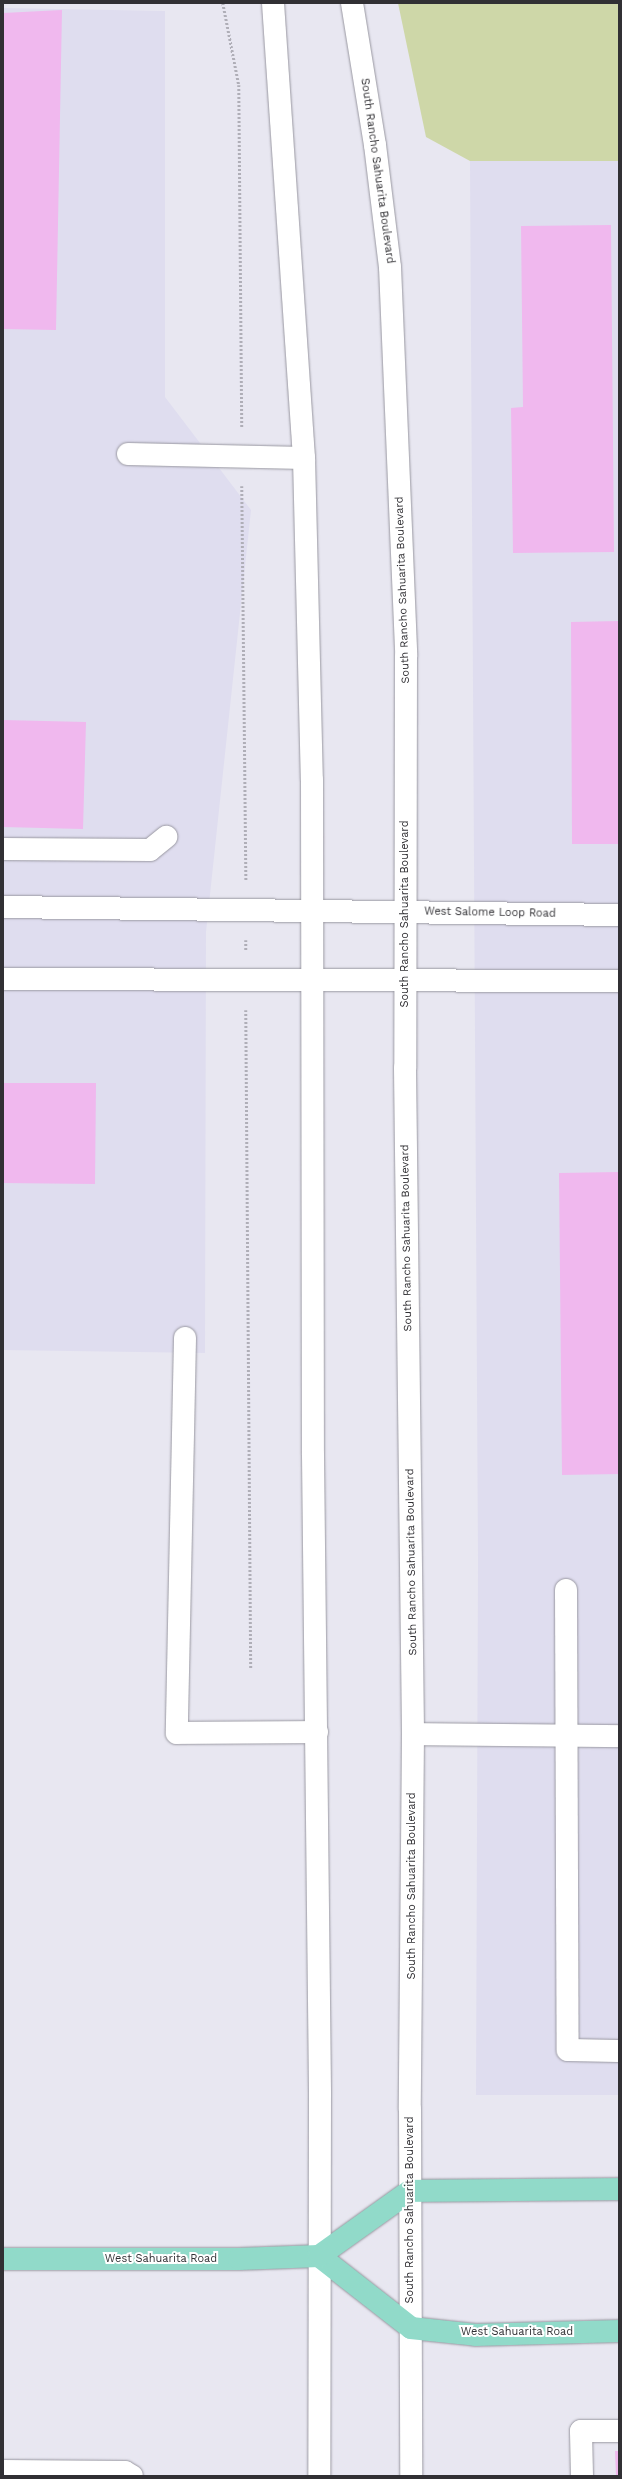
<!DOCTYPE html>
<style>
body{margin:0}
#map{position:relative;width:622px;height:2479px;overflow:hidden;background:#e8e7f1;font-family:"Work Sans",sans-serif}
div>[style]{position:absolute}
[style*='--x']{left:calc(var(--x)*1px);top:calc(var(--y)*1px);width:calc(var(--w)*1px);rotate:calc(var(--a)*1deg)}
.built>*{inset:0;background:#dfddef}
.green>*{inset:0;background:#ced7a8}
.building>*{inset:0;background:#f0b8ee}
.path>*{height:2.5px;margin-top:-1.25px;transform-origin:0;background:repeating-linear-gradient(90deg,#afaeb7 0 2px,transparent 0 4px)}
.roads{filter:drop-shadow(0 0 1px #9998a1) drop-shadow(0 0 1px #9998a1)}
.minor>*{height:22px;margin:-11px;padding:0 11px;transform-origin:11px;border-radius:11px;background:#fff}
.major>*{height:22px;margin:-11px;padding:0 11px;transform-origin:11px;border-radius:11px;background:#91dac9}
span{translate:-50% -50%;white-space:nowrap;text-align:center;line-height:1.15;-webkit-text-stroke:4px #fff;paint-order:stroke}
.street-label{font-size:11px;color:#313034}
.frame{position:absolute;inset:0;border:4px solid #313034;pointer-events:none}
</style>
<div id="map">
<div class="built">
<i style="clip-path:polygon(3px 8px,165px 11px,165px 397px,251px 510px,206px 932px,205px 1353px,3px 1350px)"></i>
<i style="clip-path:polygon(470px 161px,619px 161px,619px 2095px,476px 2095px,478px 1562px)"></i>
</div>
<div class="green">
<i style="clip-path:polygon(398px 3px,619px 3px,619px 161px,470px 161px,426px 137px)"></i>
</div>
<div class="building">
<i style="clip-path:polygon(62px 10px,56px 330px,3px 329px,3px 13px)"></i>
<i style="clip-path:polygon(611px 225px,614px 552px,513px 553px,511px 408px,523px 407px,521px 226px)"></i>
<i style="clip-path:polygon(619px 621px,619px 844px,572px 844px,571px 622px)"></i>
<i style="clip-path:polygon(3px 720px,86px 722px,83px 829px,3px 827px)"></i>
<i style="clip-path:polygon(3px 1083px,96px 1083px,95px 1184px,3px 1183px)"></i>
<i style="clip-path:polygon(619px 1172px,619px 1474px,562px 1475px,559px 1173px)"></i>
<i style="clip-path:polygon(615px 2451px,619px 2451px,619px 2476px,616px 2476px)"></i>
</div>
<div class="path">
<i style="--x:223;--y:3;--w:84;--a:79"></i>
<i style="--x:239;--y:85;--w:342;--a:89.5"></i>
<i style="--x:242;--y:486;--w:395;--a:89.4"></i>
<i style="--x:246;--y:940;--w:11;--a:90"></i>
<i style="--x:246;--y:1010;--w:659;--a:89.57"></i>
</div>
<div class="roads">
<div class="minor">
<i style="--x:273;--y:3;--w:456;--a:86.1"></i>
<i style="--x:304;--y:458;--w:322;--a:88.6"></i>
<i style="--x:312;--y:780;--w:675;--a:89.92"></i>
<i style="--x:313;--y:1455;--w:639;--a:89.37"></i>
<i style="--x:320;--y:2094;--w:382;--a:90.1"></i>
<i style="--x:352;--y:3;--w:144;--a:80.8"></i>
<i style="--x:375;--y:145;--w:123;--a:83"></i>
<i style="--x:390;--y:267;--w:389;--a:87.6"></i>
<i style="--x:406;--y:656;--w:412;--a:90.1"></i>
<i style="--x:405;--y:1068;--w:666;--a:89.31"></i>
<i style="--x:413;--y:1734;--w:375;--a:90.5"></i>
<i style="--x:410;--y:2109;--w:367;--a:89.8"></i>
<i style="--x:128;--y:454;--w:176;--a:1.3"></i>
<i style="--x:3;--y:849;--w:147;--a:0.4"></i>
<i style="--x:150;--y:850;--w:21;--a:-39"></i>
<i style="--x:3;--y:907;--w:616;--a:0.74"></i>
<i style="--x:3;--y:979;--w:616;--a:0.19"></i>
<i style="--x:185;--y:1338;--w:395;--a:91.2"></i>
<i style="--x:177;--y:1733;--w:140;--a:-0.4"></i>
<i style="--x:566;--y:1590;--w:460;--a:89.8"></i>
<i style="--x:568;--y:2050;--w:51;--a:1.1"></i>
<i style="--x:413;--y:1734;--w:206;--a:0.6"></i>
<i style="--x:3;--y:2471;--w:122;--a:0.5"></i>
<i style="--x:125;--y:2472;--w:8;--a:30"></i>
<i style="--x:582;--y:2476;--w:45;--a:-91.3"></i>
<i style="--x:581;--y:2431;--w:38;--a:0"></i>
</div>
<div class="major">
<i style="--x:319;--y:2256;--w:117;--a:38"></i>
<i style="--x:411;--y:2328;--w:65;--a:6.1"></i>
<i style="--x:476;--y:2335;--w:143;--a:-1.6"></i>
<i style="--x:3;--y:2259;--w:236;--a:0"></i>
<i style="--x:239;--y:2259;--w:80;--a:-2.1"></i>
<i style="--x:319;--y:2256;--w:112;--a:-35.5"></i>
<i style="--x:410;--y:2191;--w:209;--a:-0.5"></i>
</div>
</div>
<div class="street-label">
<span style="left:377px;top:171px;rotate:82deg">South Rancho Sahuarita Boulevard</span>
<span style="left:403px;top:590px;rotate:-92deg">South Rancho Sahuarita Boulevard</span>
<span style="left:490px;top:913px;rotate:1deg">West Salome Loop Road</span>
<span style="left:405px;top:914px;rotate:-90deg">South Rancho Sahuarita Boulevard</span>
<span style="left:407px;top:1238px;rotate:-91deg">South Rancho Sahuarita Boulevard</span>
<span style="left:412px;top:1562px;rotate:-91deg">South Rancho Sahuarita Boulevard</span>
<span style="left:412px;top:1886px;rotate:-90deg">South Rancho Sahuarita Boulevard</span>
<span style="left:410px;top:2210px;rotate:-90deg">South Rancho Sahuarita Boulevard</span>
<span style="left:161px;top:2259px">West Sahuarita Road</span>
<span style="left:517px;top:2332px">West Sahuarita Road</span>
</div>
<div class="frame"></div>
</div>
